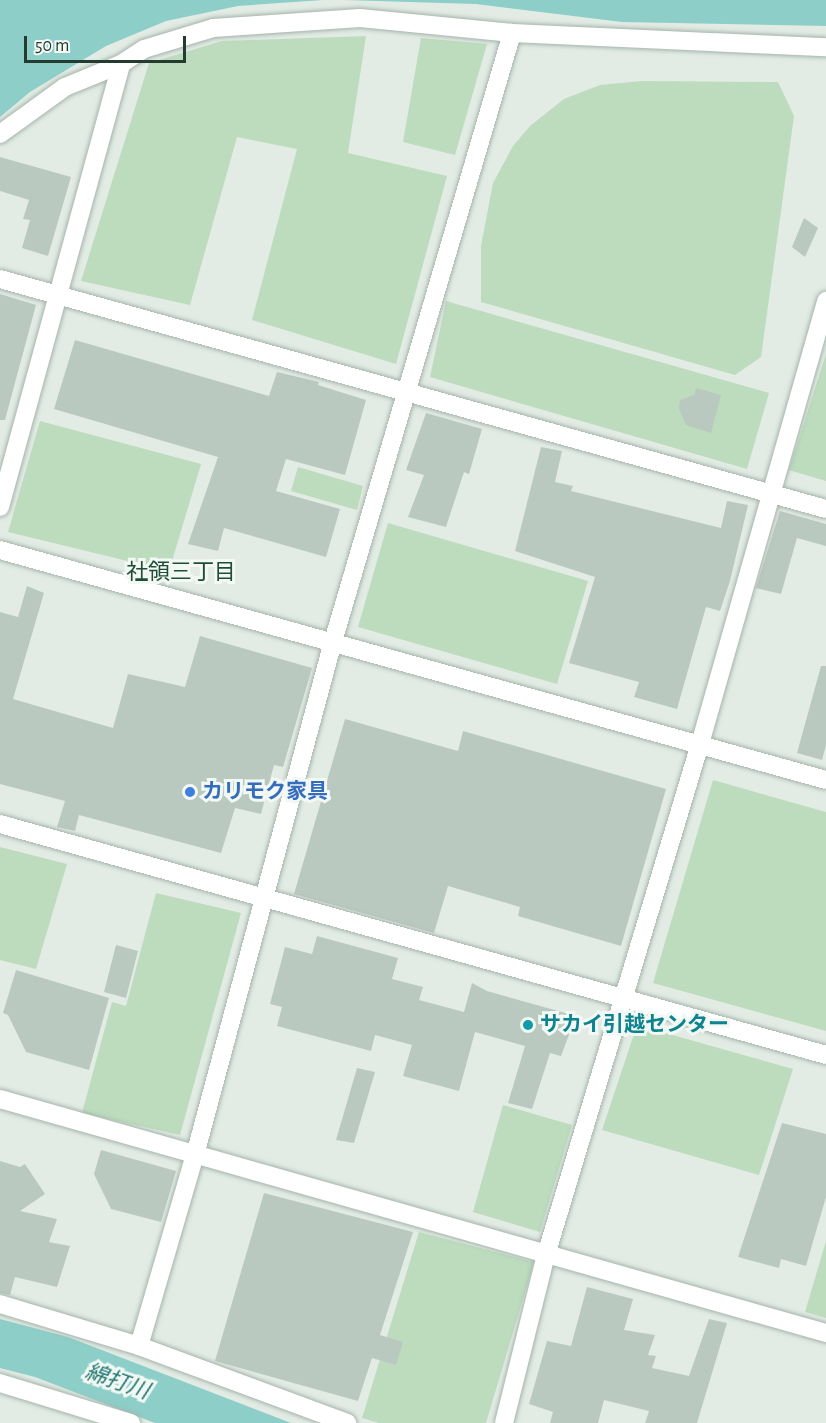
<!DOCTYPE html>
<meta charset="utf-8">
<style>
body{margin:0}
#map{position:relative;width:826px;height:1423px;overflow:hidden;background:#e2ece5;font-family:"Alegreya Sans","Noto Sans JP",sans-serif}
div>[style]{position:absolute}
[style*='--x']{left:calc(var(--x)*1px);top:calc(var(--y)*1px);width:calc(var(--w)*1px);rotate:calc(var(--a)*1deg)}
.green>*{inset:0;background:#bcdcbd}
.water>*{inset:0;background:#8dcec8}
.building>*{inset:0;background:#bac9c0}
.roads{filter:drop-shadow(0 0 2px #a5b4ab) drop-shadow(0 0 2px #a5b4ab)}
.street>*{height:18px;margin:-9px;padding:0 9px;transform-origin:9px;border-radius:9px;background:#fff}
.secondary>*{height:18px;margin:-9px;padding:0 9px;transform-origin:9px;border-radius:9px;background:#fff}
.dots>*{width:16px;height:16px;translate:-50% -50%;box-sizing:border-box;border:3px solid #f2f8f4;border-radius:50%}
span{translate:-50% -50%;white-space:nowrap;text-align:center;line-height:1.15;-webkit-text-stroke:6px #f2f8f4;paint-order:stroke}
.shop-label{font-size:21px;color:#366cbe;font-weight:700}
.left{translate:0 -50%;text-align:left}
.culture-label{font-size:21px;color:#0d838f;font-weight:700}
.neighbourhood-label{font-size:22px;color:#204d37}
.water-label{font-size:22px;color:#20756f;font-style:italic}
.scale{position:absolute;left:24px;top:36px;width:162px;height:27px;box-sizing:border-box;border:3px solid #233c2f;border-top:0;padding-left:8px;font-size:18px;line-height:21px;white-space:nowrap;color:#233c2f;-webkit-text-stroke:4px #f2f8f4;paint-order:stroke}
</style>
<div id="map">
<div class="green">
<i style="clip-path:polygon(366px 36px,348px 153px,447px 176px,396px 364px,252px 320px,297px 149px,237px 137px,190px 305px,81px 281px,149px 63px,222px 41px)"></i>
<i style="clip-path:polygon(421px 38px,487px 44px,455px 155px,403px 142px)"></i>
<i style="clip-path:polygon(642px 81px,778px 82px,794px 116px,761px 357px,735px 375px,481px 302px,481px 246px,493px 183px,513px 146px,530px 126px,564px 99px,600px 85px)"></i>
<i style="clip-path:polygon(446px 301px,769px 393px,747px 469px,430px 377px)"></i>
<i style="clip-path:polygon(826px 354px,826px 481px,789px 470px)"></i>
<i style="clip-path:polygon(40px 421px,201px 464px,169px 571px,8px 532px)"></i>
<i style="clip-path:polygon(298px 467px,363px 486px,357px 510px,291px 491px)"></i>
<i style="clip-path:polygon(388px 523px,588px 581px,557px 684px,358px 627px)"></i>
<i style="clip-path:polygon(713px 780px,826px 812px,826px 1031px,653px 983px)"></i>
<i style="clip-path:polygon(0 847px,67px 864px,36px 969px,0 960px)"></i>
<i style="clip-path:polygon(156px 893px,241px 913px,180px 1135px,82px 1113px,112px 1002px,126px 1006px)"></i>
<i style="clip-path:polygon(637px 1025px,793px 1069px,759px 1175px,602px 1130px)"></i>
<i style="clip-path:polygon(503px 1105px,572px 1125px,540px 1232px,473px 1212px)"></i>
<i style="clip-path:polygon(419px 1232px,534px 1262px,486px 1423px,379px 1423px,362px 1418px)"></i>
<i style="clip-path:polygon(826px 1241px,826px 1318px,805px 1312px)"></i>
</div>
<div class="water">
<i style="clip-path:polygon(0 0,323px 0,238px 6px,166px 21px,106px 46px,30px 92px,0 117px)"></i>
<i style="clip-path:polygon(344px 0,826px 0,826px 26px,622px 22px,476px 4px)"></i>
<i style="clip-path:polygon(0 1319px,68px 1337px,291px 1423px,155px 1423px,35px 1377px,0 1368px)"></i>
</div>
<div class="building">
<i style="clip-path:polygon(0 157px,71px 177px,48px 256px,22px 248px,30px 220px,23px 219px,29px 200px,0 191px)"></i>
<i style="clip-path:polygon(804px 218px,818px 228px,805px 257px,792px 247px)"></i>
<i style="clip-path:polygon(0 294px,36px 305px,5px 420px,0 420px)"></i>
<i style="clip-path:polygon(75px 340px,269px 396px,277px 372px,319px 382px,318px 385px,366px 400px,345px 475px,286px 459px,276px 491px,340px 509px,326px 557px,224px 528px,218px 551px,188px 544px,218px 457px,54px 409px)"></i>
<i style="clip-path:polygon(696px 388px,721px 395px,711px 433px,686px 425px,679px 409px,680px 400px,694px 395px)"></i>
<i style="clip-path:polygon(426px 413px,482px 429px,469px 474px,464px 472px,446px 527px,408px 517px,424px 475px,406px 470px)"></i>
<i style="clip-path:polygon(541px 447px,562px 451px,555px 482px,573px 486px,571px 491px,721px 528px,727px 501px,748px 505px,730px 581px,720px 611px,706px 607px,677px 709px,634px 697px,639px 682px,569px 663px,595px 577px,515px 551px)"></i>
<i style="clip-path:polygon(780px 511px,826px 524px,826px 546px,797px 538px,781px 594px,756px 588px)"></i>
<i style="clip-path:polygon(27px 586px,44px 593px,13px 699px,113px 728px,128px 674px,185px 687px,200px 636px,312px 668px,283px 767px,274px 765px,261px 814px,235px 808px,221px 853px,79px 815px,75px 831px,57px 827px,65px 801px,0 784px,0 612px,18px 617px)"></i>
<i style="clip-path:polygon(821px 666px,826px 666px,826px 745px,822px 760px,797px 753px)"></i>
<i style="clip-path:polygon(345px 719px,458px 751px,463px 731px,666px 789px,621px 946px,518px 916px,520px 907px,448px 886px,434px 933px,294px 894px)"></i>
<i style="clip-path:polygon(317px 936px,398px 958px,392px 979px,423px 987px,419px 1000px,464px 1012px,472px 983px,487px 991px,576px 1016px,561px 1056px,550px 1053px,532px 1109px,508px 1103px,525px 1046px,475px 1032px,459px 1091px,403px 1076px,412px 1045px,375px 1035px,371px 1051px,277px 1026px,282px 1007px,270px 1004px,285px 947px,312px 954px)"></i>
<i style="clip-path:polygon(116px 945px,138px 951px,126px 998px,104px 992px)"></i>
<i style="clip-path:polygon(16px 970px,109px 998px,89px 1070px,26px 1052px,8px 1015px,3px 1013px)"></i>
<i style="clip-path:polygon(357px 1068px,375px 1072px,354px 1143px,336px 1140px)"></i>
<i style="clip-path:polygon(782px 1123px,826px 1134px,826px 1197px,806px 1266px,781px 1259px,779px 1268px,738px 1257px)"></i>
<i style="clip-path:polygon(101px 1150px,176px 1171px,161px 1222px,111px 1209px,94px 1174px)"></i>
<i style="clip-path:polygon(0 1161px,20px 1167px,25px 1164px,45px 1194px,20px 1211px,57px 1219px,49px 1242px,70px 1246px,57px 1287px,15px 1277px,10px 1295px,0 1293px)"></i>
<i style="clip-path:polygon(264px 1193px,413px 1232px,380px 1335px,403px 1342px,396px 1365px,372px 1358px,358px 1401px,215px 1361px)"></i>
<i style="clip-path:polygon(587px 1287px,633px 1299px,624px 1330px,655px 1335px,648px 1355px,656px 1356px,652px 1368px,689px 1376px,709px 1319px,727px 1323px,697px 1423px,645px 1423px,649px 1411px,604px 1400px,598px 1423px,550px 1423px,553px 1412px,529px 1404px,547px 1341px,571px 1346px)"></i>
</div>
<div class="roads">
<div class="street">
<i style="--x:0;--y:134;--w:80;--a:-35.9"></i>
<i style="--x:65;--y:87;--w:61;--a:-22.3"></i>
<i style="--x:121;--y:64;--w:27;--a:-33"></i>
<i style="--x:144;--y:49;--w:72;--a:-16.9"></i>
<i style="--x:213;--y:28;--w:147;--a:-3.9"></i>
<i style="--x:360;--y:18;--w:153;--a:5.6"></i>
<i style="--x:512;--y:33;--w:314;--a:2.6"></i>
<i style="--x:0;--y:279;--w:857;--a:15.56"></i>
<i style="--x:0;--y:507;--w:459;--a:-74.7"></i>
<i style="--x:0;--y:824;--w:858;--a:15.62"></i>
<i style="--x:0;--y:1099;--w:859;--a:15.82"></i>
<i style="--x:0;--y:1304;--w:145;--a:16.8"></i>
<i style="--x:139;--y:1346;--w:222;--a:20.3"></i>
<i style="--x:139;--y:1346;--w:199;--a:-73.7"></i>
<i style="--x:195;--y:1155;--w:528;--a:-74.96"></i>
<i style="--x:332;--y:645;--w:638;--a:-73.61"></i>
<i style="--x:0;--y:1383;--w:137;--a:17"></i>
<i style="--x:504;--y:1423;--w:173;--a:-76"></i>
<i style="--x:546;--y:1255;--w:534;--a:-73.23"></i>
<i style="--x:700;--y:744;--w:461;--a:-74.1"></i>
</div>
<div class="secondary">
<i style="--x:0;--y:550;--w:857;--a:15.56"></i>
</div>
</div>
<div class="dots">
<i style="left:190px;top:792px;background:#3f7fe0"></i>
<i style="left:528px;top:1025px;background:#0f9aa8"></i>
</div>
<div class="shop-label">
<span class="left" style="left:202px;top:792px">カリモク家具</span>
</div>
<div class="culture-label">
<span class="left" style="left:540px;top:1025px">サカイ引越センター</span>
</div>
<div class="neighbourhood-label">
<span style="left:181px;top:573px">社領三丁目</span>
</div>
<div class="water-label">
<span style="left:117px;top:1382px;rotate:19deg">綿打川</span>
</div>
<div class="scale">50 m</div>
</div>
